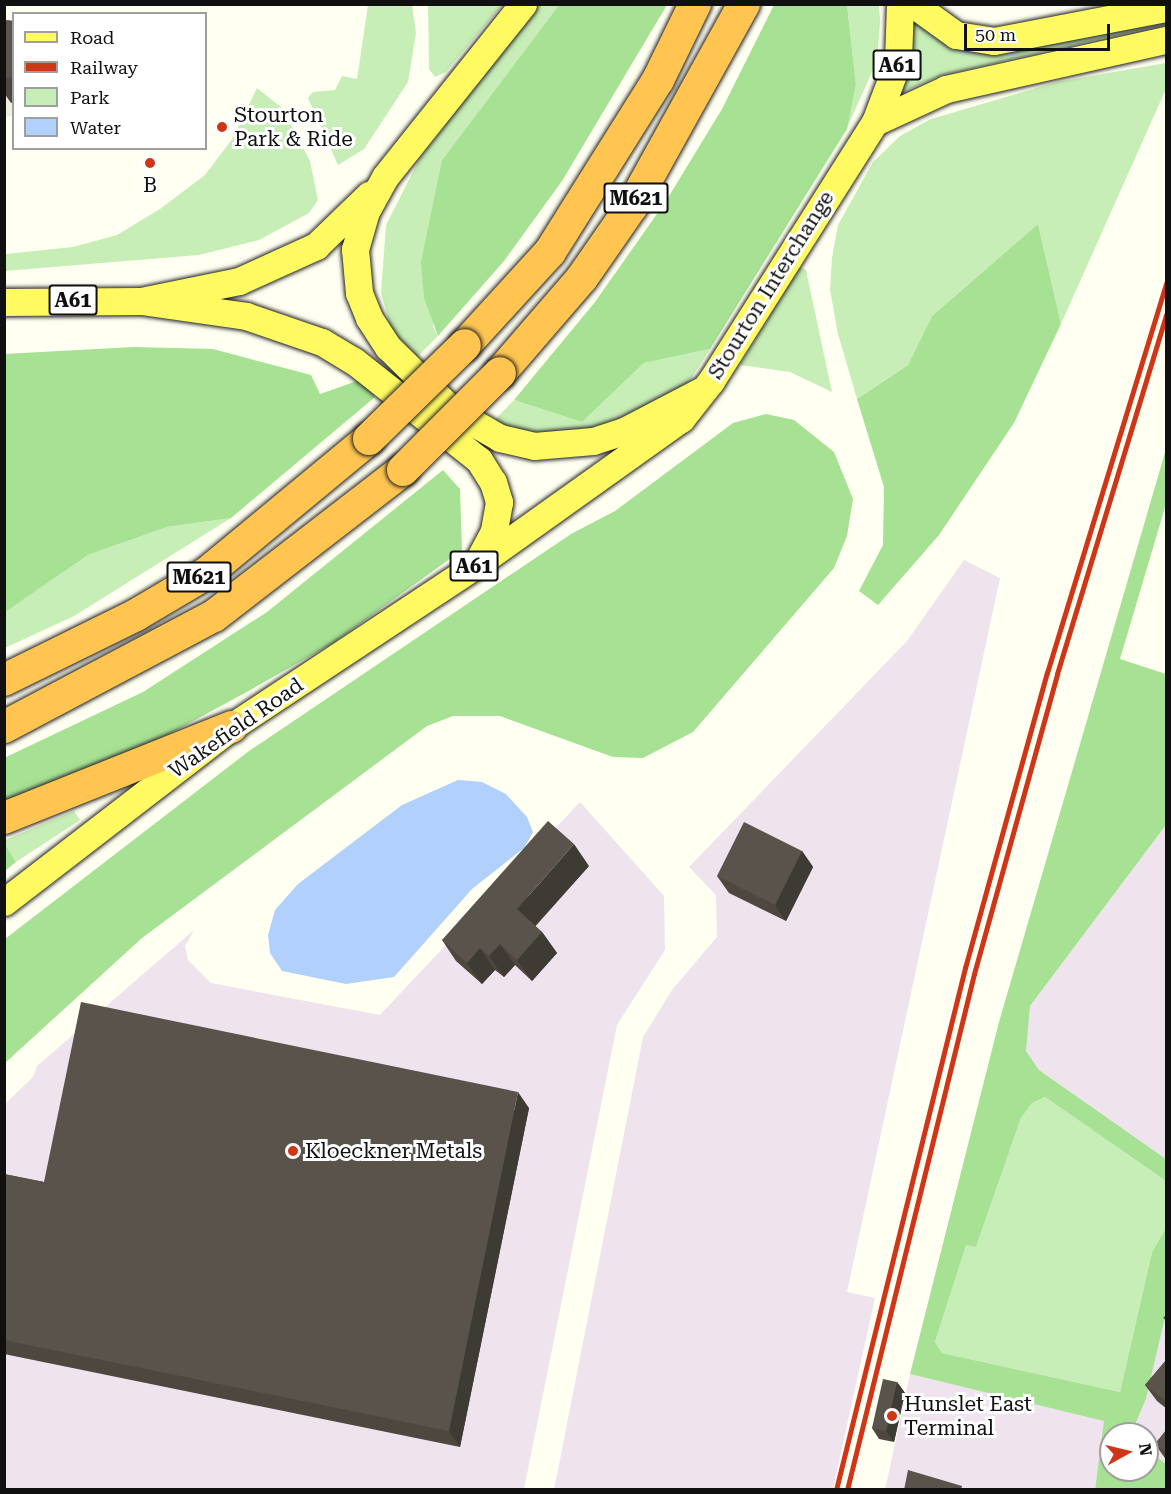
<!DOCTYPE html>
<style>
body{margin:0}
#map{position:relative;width:1171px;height:1494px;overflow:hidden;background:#fffff2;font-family:"Roboto Serif",serif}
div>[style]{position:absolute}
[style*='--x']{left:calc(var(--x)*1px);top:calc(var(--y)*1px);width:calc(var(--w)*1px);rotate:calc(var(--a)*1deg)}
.industrial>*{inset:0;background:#efe3ee}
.green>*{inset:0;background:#c8eeb7}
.forest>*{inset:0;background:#a7e194}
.plaza>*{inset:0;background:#f1f0df}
.water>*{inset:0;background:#b1d0fc}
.roads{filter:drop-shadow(0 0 2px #212121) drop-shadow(0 0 2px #212121)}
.primary>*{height:27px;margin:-13.5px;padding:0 13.5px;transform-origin:13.5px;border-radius:13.5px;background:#fffa62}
.motorway>*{height:32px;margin:-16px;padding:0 16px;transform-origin:16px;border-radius:16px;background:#ffc550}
.rail>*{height:4.5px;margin:-2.25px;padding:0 2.25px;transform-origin:2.25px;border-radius:2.25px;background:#cf3618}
.bridges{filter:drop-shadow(0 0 2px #212121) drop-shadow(0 0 2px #212121)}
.motorway-bridge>*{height:32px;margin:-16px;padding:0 16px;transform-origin:16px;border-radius:16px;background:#ffc550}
.wall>*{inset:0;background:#4d4740}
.shaded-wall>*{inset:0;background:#3e3a34}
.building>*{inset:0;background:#59534b}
.dots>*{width:16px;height:16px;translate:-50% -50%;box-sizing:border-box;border:3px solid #fff;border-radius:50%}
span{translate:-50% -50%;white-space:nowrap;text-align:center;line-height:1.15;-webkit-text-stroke:6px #fff;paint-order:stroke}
.shield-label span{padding:2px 4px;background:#fff;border:2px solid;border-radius:4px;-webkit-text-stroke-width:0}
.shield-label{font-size:20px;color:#101010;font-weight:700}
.poi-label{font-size:21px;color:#101010}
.left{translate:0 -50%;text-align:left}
.street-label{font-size:21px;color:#101010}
.frame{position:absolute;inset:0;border:6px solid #101010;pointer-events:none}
.legend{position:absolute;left:12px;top:12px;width:195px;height:138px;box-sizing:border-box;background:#fff;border:2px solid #9f9f9f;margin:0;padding:8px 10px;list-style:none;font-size:18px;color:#101010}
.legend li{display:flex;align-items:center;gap:12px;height:30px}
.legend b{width:30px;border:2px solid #9f9f9f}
.north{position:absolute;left:1099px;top:1422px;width:60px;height:60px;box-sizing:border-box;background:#fff;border:2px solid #9f9f9f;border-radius:50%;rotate:82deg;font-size:16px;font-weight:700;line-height:24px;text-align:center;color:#101010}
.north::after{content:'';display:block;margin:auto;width:21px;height:27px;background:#cf3618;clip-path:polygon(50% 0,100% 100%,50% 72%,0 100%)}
.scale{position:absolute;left:964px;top:24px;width:146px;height:27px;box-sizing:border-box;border:3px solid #101010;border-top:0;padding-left:8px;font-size:18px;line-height:21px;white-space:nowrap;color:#101010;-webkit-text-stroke:4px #fff;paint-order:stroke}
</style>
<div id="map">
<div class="industrial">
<i style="clip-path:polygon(964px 560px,1000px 578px,847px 1292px,875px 1298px,833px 1489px,554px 1490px,643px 1037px,672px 990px,717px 937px,716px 895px,689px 867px,907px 641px)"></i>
<i style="clip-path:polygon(580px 802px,664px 896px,665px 950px,617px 1025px,524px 1489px,5px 1490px,5px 1104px,33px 1077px,37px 1066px,194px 930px,185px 946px,188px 960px,211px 983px,380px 1015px)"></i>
<i style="clip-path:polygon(1166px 825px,1166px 1159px,1039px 1070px,1025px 1051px,1030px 1006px)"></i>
<i style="clip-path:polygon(1166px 1313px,1166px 1464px,1147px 1449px,1147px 1434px,1131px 1434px,1146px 1399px)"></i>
<i style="clip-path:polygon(910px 1374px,1105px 1421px,1095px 1489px,885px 1490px)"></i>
</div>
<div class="green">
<i style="clip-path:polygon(368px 5px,412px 5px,416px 33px,408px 82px,364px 149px,338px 165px,308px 98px,313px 92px,335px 90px,342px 76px,357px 79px)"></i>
<i style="clip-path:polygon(428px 5px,428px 4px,502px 5px,446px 72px,435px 77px,429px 69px)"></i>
<i style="clip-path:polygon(538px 5px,559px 5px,442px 160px,433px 327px,438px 336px,410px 364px,391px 329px,381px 293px,386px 225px,420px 158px)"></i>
<i style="clip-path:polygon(847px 5px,879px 5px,880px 21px,877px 61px,847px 128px,856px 85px)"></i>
<i style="clip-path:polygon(908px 15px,951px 40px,1166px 16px,1166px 24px,943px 75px,897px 94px)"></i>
<i style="clip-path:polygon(1166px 63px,1166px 89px,1061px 324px,1038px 224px,932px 316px,908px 365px,857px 399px,838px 334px,830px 290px,832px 258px,838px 225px,873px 162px,900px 136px,931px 119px,1057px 82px)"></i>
<i style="clip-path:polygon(257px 88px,282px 108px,310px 161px,318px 200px,309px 213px,259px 240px,199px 255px,5px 271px,5px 254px,73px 247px,117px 235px,160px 209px,205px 175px,233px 138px)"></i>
<i style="clip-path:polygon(800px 267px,806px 270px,832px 392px,790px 372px,740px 365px)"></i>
<i style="clip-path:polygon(710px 349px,685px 388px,596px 438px,487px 428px,514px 400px,582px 422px,644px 363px)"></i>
<i style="clip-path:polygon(231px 518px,74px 616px,5px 648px,4px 612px,88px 555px,167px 527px)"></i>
<i style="clip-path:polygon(74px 811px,80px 820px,16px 862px,5px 844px,5px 840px)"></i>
<i style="clip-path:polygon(1045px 1097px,1166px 1181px,1166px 1228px,1152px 1252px,1120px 1392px,942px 1353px,935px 1342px,966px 1244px,976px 1247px,1021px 1118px,1032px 1103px)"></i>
</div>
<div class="forest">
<i style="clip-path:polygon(559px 5px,667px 5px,562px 181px,504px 261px,438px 336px,424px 298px,421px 262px,442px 160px)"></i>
<i style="clip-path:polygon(774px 5px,847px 5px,856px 85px,847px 129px,710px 349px,644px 363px,582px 422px,514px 400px,595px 302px,666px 201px,722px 109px)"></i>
<i style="clip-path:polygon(1038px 224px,1061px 324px,1014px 423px,939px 535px,878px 605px,859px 591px,883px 545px,884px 487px,857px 399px,908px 365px,932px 316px)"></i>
<i style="clip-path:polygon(134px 347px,213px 349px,311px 375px,320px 394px,360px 380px,375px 397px,231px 518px,167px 527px,88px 555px,5px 612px,4px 354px)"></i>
<i style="clip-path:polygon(766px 414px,794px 420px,834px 452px,853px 499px,847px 536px,834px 568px,693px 732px,643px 758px,613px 757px,500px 716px,453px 716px,427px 726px,142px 938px,5px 1063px,5px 939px,249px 751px,571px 534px,615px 511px,733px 423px)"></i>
<i style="clip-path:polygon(1166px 449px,1166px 504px,1120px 659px,1166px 674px,1166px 825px,1030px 1006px,1026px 1051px,1039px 1070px,1166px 1159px,1166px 1181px,1045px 1097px,1032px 1103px,1021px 1118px,976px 1247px,966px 1245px,935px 1342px,942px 1353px,1120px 1392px,1152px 1252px,1166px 1228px,1166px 1313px,1146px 1399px,1131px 1434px,1111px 1434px,1111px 1470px,1147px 1470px,1147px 1449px,1166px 1464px,1166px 1489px,1095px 1490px,1104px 1421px,910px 1374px,999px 1022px)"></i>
<i style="clip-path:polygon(443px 470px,460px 489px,462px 550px,333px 643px,243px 694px,145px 747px,5px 804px,4px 758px,143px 692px,267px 612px)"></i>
<i style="clip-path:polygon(5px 844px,16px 862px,5px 871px,4px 871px)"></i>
</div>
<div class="plaza">
<i style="clip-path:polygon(4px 28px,14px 28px,13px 116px,5px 117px,5px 132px,4px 132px)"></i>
</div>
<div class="water">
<i style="clip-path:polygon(458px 780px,482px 782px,506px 794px,527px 817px,533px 832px,524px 848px,472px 889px,394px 977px,346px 984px,282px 971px,270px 953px,268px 935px,275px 910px,298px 884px,402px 805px)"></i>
</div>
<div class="roads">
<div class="primary">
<i style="--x:523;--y:4;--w:221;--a:128.6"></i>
<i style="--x:385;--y:177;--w:39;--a:119"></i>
<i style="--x:366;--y:211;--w:40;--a:106"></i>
<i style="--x:355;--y:249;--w:44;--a:84.8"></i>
<i style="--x:359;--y:293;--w:27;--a:68"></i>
<i style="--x:369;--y:318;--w:35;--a:57"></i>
<i style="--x:388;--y:347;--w:91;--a:44.6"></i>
<i style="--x:453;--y:411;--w:54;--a:29.9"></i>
<i style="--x:500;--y:438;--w:35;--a:13"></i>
<i style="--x:534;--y:446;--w:59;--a:-4.8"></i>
<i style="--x:593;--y:441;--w:33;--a:-18"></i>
<i style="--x:624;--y:431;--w:87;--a:-27.5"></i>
<i style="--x:913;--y:4;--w:53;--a:35.8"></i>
<i style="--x:956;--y:35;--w:38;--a:9"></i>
<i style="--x:994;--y:41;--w:175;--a:-10.9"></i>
<i style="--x:875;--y:122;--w:78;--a:-24.9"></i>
<i style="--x:946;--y:89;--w:225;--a:-12.6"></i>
<i style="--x:141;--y:301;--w:106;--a:8.1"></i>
<i style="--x:246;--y:316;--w:80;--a:18.9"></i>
<i style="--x:322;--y:342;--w:37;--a:31"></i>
<i style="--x:354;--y:361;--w:159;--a:38.4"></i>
<i style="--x:479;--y:460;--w:26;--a:58"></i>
<i style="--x:493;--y:482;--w:21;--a:73"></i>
<i style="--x:499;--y:502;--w:29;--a:100"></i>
<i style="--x:494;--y:531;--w:34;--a:118"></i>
<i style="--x:4;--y:302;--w:137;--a:-0.4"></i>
<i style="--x:141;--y:301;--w:100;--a:-11.5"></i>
<i style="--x:239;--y:281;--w:85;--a:-24.4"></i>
<i style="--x:316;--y:246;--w:74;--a:-43.9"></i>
<i style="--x:4;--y:902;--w:287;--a:-37.6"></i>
<i style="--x:231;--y:727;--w:294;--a:-33.5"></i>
<i style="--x:476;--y:565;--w:252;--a:-35.5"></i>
<i style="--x:681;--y:419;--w:48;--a:-51.7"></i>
<i style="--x:711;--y:381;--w:307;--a:-57.7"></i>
<i style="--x:875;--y:122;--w:65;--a:-69.3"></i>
<i style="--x:898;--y:61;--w:57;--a:-88"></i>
</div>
<div class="motorway">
<i style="--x:465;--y:345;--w:126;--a:-47.6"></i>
<i style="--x:550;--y:252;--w:203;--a:-57.9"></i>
<i style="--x:658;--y:80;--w:85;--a:-64"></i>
<i style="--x:500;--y:373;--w:125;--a:-49.2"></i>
<i style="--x:582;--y:278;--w:88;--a:-55.2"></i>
<i style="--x:632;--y:206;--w:231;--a:-61"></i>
<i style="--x:4;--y:680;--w:147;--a:-26.2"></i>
<i style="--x:136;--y:615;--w:82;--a:-30.6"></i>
<i style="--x:207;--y:573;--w:210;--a:-39.6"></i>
<i style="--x:4;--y:727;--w:238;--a:-27.9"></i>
<i style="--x:214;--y:616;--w:239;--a:-37.7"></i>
<i style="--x:4;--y:818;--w:245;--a:-21.8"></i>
</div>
</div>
<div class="rail">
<i style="--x:836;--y:1490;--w:538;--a:-76.12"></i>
<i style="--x:965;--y:968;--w:306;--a:-74.5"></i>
<i style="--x:1047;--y:673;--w:407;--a:-73"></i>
<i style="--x:847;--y:1490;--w:531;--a:-76.17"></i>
<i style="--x:974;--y:974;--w:311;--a:-74.5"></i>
<i style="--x:1057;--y:674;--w:375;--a:-73.1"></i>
</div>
<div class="bridges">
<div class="motorway-bridge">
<i style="--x:369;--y:439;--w:134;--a:-44.4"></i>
<i style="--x:403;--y:470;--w:137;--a:-45"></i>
</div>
</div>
<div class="wall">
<i style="clip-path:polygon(4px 20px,14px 21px,14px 102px,11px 103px,4px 93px)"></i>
<i style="clip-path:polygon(802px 851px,813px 867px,786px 921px,729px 893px,717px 876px)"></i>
<i style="clip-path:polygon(589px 866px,535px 926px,542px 932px,557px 953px,532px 981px,515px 965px,504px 977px,495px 970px,482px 984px,456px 961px,442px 940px)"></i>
<i style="clip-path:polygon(529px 1108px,460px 1447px,4px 1354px,4px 1174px,44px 1182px)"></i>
<i style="clip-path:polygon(1167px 1359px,1167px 1409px,1157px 1401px,1145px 1385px)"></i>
<i style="clip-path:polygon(897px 1382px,905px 1393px,894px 1442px,879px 1439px,872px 1428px)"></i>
<i style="clip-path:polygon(1167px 1429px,1167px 1461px,1155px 1444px)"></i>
</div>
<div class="shaded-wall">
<i style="clip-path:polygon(574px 844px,589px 866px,532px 930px,517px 909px)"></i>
<i style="clip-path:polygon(802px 851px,813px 867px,786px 921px,775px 905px)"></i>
<i style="clip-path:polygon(542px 932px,557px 953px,532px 981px,517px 960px)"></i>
<i style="clip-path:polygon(500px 944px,515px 965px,504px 977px,489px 956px)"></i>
<i style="clip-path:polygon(480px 948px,495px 970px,482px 984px,467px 963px)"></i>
<i style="clip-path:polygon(518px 1092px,529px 1108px,460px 1447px,449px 1431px)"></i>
<i style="clip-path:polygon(897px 1382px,905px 1393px,894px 1442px,886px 1431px)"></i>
</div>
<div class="building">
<i style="clip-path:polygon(4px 20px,14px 21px,14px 49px,12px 49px,14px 55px,14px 77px,4px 79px)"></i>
<i style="clip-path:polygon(548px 821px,574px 844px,517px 909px,542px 932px,517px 960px,500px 944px,489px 956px,480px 948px,467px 963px,442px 940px)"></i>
<i style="clip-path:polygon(744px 822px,802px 851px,775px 905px,717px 876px)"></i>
<i style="clip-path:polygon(81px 1002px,518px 1092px,449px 1431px,4px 1340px,4px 1174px,44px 1182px)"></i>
<i style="clip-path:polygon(1167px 1314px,1167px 1321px,1163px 1318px)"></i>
<i style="clip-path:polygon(1167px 1359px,1167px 1402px,1145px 1385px)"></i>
<i style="clip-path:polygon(883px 1379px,897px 1382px,886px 1431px,872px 1428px)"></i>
<i style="clip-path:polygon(1167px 1429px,1167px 1453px,1155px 1444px)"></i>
<i style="clip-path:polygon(908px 1470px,962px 1486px,961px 1490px,904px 1490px)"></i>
</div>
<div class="dots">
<i style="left:222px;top:127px;background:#cf3618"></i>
<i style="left:150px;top:163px;background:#cf3618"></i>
<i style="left:293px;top:1151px;background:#cf3618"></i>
<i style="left:892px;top:1416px;background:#cf3618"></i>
</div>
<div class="shield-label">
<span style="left:897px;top:65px">A61</span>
<span style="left:636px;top:198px">M621</span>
<span style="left:73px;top:300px">A61</span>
<span style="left:474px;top:566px">A61</span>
<span style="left:199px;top:577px">M621</span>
</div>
<div class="poi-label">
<span class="left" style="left:234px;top:127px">Stourton<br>Park &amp; Ride</span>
<span style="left:150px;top:185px">B</span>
<span class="left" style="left:305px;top:1151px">Kloeckner Metals</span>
<span class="left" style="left:904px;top:1416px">Hunslet East<br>Terminal</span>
</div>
<div class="street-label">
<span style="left:771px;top:285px;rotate:-58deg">Stourton Interchange</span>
<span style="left:236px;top:728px;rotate:-35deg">Wakefield Road</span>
</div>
<div class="frame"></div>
<ul class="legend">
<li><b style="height:8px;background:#fffa62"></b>Road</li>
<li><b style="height:8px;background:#cf3618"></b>Railway</li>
<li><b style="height:16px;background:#c8eeb7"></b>Park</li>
<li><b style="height:16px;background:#b1d0fc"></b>Water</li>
</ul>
<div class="north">N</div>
<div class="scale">50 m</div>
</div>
